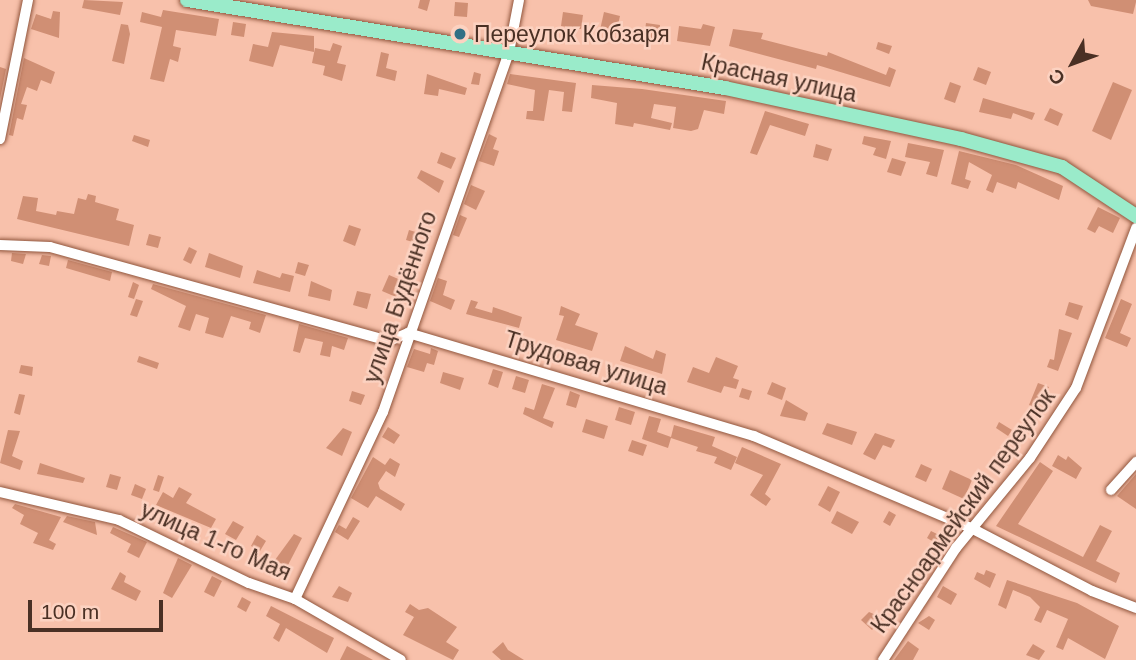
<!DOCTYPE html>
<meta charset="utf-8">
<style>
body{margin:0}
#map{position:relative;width:1136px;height:660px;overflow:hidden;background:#f8c1ab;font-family:Arial,sans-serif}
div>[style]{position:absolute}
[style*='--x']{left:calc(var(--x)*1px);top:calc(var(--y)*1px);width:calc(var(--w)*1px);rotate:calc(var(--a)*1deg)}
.building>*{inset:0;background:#d08f74}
.roads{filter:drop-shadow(0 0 2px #90553c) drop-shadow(0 0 2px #90553c)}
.minor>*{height:10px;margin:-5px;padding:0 5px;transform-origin:5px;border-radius:5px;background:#fff}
.major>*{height:14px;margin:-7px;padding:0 7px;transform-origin:7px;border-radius:7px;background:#9aebca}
.dots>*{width:19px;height:19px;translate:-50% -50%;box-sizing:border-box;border:4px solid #fcd2c1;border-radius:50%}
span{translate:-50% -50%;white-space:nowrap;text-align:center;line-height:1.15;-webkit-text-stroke:5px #fcd2c1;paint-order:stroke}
.poi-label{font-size:23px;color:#4a3024}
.left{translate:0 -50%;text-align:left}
.street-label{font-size:23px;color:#4a3024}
.north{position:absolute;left:1038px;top:28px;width:70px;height:70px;-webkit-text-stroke:5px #fcd2c1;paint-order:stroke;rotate:229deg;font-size:19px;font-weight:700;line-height:28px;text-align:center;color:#4a3024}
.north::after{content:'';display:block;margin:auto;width:24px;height:32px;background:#4a3024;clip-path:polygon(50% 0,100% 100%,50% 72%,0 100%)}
.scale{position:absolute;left:28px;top:600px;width:135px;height:32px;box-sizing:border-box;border:4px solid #4a3024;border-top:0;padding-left:9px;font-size:21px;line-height:24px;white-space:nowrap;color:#4a3024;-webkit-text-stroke:5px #fcd2c1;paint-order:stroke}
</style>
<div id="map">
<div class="building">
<i style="clip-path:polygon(84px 0,123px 2px,120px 15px,82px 8px)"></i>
<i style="clip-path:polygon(420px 0,430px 0,427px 11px,418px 8px)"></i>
<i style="clip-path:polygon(1088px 0,1136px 0,1136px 2px,1133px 14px,1091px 6px)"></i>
<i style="clip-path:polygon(455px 2px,468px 3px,467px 17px,454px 16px)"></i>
<i style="clip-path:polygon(163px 10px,219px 19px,216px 36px,176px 30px,173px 46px,181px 48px,178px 62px,170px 59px,164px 82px,150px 79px,162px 27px,140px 22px,142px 12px,161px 17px)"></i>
<i style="clip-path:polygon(53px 11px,60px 12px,59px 38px,31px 29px,36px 14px,51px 19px)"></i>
<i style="clip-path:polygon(563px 12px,583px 15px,581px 29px,561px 26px)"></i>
<i style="clip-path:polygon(604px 12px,620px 16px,616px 34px,600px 30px)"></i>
<i style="clip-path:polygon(233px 22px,246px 24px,244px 37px,231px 35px)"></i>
<i style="clip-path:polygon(646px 23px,660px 25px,658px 40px,644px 38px)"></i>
<i style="clip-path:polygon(121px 24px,128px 25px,130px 34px,124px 64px,112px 61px)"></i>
<i style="clip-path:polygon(703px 24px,715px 27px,710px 46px,677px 41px,679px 26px,701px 29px)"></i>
<i style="clip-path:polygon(733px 29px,763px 33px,761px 39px,827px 56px,828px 52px,886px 75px,889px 67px,896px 70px,890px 87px,817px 65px,816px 69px,729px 46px)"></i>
<i style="clip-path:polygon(272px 32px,314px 36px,314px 52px,280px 45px,273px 67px,249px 61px,253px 44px,268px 47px)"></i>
<i style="clip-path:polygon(878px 42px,892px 46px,889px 54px,876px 49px)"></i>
<i style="clip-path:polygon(333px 43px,342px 46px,337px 63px,346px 65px,342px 81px,323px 75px,325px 66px,312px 63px,315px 48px,330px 51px)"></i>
<i style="clip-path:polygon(381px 52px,389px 54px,386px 68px,397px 71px,395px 81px,376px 76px)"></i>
<i style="clip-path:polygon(24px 58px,55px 72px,51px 84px,41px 80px,37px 91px,27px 87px,21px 104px,27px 105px,23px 120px,17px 118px,13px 136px,9px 135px)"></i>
<i style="clip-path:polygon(0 67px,6px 69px,0 99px)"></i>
<i style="clip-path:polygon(978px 67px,991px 72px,986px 85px,973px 80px)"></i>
<i style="clip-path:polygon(474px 72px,481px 74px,479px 85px,471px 84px)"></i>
<i style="clip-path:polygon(427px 74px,467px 88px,465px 95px,439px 89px,438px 96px,424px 94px)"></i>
<i style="clip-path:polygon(510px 74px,576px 83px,572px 112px,562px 111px,564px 92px,549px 90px,544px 121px,526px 119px,527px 111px,533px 111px,535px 90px,507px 84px)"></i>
<i style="clip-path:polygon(950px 82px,961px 86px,955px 103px,944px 99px)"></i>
<i style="clip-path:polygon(1113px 82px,1132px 90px,1111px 140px,1092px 131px)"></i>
<i style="clip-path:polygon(592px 85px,642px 89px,726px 101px,724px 114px,704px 110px,698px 129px,691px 131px,673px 128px,676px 107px,654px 104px,651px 118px,672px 123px,670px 130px,634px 123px,633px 127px,615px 124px,617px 103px,591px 98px)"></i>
<i style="clip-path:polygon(983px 98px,1024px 110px,1035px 113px,1032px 120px,1013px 113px,1011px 119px,979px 112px)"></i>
<i style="clip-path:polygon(1050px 108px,1063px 114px,1058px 126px,1044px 120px)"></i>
<i style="clip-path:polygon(765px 111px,809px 124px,805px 136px,770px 125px,757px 155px,750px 153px)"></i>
<i style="clip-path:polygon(489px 134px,497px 138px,493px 149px,499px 151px,494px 166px,479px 161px)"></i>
<i style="clip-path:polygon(134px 135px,150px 140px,148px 147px,132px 141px)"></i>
<i style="clip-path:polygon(864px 136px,891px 141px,886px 159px,873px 155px,876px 148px,862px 144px)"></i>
<i style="clip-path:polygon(908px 143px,944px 150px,937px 177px,926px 174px,930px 162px,905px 157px)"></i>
<i style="clip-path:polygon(816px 144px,832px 149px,828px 161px,813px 157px)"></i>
<i style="clip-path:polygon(959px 151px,1016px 165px,1063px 186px,1059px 200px,1018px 182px,1016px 189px,997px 182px,993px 193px,986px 190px,992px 175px,969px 162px,965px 179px,971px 181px,968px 189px,951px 184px)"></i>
<i style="clip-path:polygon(441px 152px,456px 158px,451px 169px,437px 163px)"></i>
<i style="clip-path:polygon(892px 158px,906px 162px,901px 176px,887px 172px)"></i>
<i style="clip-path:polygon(421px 170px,444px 181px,439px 193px,417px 178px)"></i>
<i style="clip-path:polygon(471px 185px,485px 191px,476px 210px,464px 204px)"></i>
<i style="clip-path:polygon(88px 194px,96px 196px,95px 202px,119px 209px,116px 220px,134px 225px,129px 246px,17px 219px,23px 196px,38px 198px,36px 211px,56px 215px,57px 211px,74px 214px,78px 198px,86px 200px)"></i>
<i style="clip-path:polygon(1098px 207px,1120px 218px,1113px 233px,1099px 226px,1095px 233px,1087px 229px)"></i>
<i style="clip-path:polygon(460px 215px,467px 218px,459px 237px,453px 235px)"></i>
<i style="clip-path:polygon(349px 225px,361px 229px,355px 246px,343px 241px)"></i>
<i style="clip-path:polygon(409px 230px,419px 233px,416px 243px,406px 240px)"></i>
<i style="clip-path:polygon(149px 234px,161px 237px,158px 248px,146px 245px)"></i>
<i style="clip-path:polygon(189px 247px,197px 251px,191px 264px,183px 260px)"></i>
<i style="clip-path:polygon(12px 253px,26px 254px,23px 264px,11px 261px)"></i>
<i style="clip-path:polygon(209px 253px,243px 266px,240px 278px,205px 267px)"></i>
<i style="clip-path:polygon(42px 255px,51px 256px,49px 266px,39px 264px)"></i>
<i style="clip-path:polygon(68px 260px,112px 272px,110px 281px,66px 268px)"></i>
<i style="clip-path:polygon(298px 262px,309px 265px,305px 276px,295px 273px)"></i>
<i style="clip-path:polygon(257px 270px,280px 278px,282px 273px,294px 276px,290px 292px,253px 283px)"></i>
<i style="clip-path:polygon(389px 275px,403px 281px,396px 297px,382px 291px)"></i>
<i style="clip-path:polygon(438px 278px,447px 281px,443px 295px,455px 300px,451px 310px,430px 301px)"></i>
<i style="clip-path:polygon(311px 281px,332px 290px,330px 301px,308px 296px)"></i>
<i style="clip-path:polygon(133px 282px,139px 285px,134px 299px,128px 297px)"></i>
<i style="clip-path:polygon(153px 284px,266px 315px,260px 333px,249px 329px,251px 322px,231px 316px,223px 338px,205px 333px,209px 318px,196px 314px,190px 331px,178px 327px,186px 306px,151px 289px)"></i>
<i style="clip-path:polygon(357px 291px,371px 294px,367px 309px,353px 305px)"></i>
<i style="clip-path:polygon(136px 299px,143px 301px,137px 317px,130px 315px)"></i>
<i style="clip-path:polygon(1121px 299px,1132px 304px,1120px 333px,1131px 338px,1127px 347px,1105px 338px)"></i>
<i style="clip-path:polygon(471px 300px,478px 302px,475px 308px,492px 313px,493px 307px,522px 317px,519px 328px,466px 314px)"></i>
<i style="clip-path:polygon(1069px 302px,1083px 306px,1078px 320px,1065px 315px)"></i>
<i style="clip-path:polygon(561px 306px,580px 314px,575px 325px,598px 333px,592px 351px,556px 340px,564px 316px,559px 315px)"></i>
<i style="clip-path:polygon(299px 324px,348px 338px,344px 350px,332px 346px,330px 357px,320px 355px,323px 342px,305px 338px,300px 353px,293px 351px)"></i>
<i style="clip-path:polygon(1059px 329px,1072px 333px,1058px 371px,1047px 367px,1050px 359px,1054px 360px)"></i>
<i style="clip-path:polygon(625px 346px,653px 359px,656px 350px,666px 354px,662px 374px,620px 361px)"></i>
<i style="clip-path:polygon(431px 348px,438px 351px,434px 365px,427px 363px,424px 372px,407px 367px,414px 349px,430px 354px)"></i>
<i style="clip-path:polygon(139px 356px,159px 363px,157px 369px,137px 362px)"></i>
<i style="clip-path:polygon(716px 357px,738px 366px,733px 378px,739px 380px,736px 389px,724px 386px,721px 393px,687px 382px,693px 367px,709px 373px)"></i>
<i style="clip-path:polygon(21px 365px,33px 367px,32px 376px,19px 373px)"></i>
<i style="clip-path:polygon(493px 369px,503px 372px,498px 388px,488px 384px)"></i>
<i style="clip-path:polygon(443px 372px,464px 378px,460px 390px,440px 383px)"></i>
<i style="clip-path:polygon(516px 376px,529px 380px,525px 393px,512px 389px)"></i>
<i style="clip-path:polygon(772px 382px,786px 388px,782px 400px,767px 394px)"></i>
<i style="clip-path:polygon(1038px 383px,1049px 387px,1036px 409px,1029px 405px)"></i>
<i style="clip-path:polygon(542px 384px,555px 388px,543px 418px,554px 422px,552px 428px,523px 414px,525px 407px,534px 410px)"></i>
<i style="clip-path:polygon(742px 388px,752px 391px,749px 400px,739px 397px)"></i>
<i style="clip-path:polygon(352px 391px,365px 395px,361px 405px,349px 401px)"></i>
<i style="clip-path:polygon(570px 391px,580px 395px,576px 408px,566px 405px)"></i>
<i style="clip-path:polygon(19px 394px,25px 395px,20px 415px,14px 413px)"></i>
<i style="clip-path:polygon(786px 400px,808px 413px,805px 421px,780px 416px)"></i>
<i style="clip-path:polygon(619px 407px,635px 412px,631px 425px,615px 420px)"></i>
<i style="clip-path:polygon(649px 416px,661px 419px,657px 432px,671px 437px,674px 425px,715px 437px,712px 446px,737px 457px,731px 470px,714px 463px,717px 457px,696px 451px,698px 447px,671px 438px,668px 448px,642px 439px)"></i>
<i style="clip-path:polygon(586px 419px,608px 426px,604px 439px,582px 432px)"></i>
<i style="clip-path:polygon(999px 422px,1012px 430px,1008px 436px,996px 428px)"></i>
<i style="clip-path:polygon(827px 423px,857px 432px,852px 445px,822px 434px)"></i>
<i style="clip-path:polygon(388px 427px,400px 435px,394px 444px,382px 437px)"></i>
<i style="clip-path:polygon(343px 428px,352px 432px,342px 456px,326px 448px)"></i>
<i style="clip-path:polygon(8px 430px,20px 431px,12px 456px,23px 461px,20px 470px,0 463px)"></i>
<i style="clip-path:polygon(875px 433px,895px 440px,891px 448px,883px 445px,875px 460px,863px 454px)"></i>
<i style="clip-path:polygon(632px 440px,647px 445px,643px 456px,628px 451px)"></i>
<i style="clip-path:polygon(742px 447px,781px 464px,765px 494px,771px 499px,766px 506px,750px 495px,763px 475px,735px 463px)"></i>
<i style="clip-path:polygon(1058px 455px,1066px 460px,1068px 456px,1082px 468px,1076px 479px,1052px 466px)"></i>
<i style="clip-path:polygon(373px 457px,385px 465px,390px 458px,400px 464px,395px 477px,386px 471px,378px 483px,380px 489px,405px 504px,401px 511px,376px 496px,368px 508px,351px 498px)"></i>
<i style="clip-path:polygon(1040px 462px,1053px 471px,1018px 524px,1083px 557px,1100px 525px,1112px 531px,1096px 561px,1120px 573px,1116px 583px,996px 526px)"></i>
<i style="clip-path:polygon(40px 463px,85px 478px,83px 483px,37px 474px)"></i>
<i style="clip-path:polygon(921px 464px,932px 469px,926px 482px,915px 477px)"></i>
<i style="clip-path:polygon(950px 470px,972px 480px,964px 499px,942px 489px)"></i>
<i style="clip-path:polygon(110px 474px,121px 477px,117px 490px,106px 487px)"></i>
<i style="clip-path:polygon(1136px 474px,1136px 509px,1117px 496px)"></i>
<i style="clip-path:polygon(158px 475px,164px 477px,159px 492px,153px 490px)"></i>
<i style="clip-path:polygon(135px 484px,146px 489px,142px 499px,131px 495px)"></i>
<i style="clip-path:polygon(828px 486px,840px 492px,830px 512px,818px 505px)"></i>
<i style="clip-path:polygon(179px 487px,192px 494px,186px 503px,216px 519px,211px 528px,156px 505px,163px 492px,173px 498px)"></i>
<i style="clip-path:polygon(15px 504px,61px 517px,49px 540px,56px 544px,53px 550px,33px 543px,38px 533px,20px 524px,24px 515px,12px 508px)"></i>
<i style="clip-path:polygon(837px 511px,859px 522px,852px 534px,831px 523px)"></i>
<i style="clip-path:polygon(889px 511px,896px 515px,890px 526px,883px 522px)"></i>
<i style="clip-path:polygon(67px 516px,95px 522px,97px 535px,63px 522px)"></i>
<i style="clip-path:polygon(353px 517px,360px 521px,348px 540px,335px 532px,339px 525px,346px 529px)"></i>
<i style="clip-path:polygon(233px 521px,244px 527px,236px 540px,225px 534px)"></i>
<i style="clip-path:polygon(113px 527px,147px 542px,139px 558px,127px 552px,131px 544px,110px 533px)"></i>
<i style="clip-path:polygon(931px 531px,941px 536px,937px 544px,927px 538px)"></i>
<i style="clip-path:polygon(294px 534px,302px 538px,287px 567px,275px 560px)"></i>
<i style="clip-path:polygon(257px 535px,266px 541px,260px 551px,251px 546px)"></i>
<i style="clip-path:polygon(178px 558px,192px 565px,172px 598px,163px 593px)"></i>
<i style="clip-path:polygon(986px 570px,996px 574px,990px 588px,974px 579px,977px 572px,984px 575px)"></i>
<i style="clip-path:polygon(120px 572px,126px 576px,124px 582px,141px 591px,136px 601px,111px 589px)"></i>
<i style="clip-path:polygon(212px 576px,222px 581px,214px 597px,204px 592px)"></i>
<i style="clip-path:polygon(1007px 580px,1077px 603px,1119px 626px,1105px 659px,1068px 638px,1063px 650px,1056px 647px,1068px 619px,1047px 610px,1041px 623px,1034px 620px,1040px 607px,1030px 597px,1013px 590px,1006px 609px,998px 605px)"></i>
<i style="clip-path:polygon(339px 586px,352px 593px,348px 602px,332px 597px)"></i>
<i style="clip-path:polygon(943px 586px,957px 594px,951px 605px,937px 597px)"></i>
<i style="clip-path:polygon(242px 597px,251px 602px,246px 612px,237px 607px)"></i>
<i style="clip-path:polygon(410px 604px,419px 610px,428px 608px,457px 627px,446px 642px,459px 650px,453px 660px,403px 635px,414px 617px,405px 612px)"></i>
<i style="clip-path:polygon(271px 606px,334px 638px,327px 653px,286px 628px,279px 642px,273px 638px,280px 624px,266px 616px)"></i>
<i style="clip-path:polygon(869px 612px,883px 618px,872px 630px,861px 620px)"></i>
<i style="clip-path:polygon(929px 616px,935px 620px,929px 630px,918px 623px)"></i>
<i style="clip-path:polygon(908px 641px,919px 649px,913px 660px,894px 660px)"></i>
<i style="clip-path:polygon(503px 642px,508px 650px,524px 660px,501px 660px,492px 652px)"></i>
<i style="clip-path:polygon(1033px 644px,1045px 651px,1039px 660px,1026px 655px)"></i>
<i style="clip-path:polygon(347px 646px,373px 660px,340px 660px)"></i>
</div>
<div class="roads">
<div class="minor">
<i style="--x:0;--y:139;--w:142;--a:-78.6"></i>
<i style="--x:0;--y:245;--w:50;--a:2.3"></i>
<i style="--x:50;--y:247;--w:352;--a:15.5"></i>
<i style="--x:389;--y:341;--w:21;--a:-23"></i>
<i style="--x:408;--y:333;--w:361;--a:16.6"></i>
<i style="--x:754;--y:436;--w:238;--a:23"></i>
<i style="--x:973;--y:529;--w:134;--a:27.5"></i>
<i style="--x:1092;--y:591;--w:47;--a:21.1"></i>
<i style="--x:1111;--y:490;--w:38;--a:-48"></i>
<i style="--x:0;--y:492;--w:122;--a:13.2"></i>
<i style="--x:119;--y:520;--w:144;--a:25.9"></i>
<i style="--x:249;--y:583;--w:49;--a:19.2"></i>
<i style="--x:295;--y:599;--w:122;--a:29.9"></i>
<i style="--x:295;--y:599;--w:207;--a:-64.8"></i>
<i style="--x:383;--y:412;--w:381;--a:-70.7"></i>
<i style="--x:509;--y:52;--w:53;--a:-79.1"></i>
<i style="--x:883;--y:660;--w:134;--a:-56.9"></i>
<i style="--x:956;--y:548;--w:117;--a:-50.6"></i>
<i style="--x:1030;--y:458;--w:84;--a:-56.7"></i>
<i style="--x:1076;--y:388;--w:171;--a:-69.4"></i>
</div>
<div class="major">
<i style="--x:187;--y:0;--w:545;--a:9.29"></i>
<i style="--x:725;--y:88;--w:241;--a:12.2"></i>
<i style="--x:961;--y:139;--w:105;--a:15.5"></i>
<i style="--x:1062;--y:167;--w:89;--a:33.5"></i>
</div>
</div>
<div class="dots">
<i style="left:460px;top:34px;background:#317085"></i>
</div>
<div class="poi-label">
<span class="left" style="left:474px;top:34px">Переулок Кобзаря</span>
</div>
<div class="street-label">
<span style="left:779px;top:78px;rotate:12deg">Красная улица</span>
<span style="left:400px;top:297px;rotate:-71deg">улица Будённого</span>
<span style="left:586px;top:363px;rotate:17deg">Трудовая улица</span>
<span style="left:963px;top:511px;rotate:-54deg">Красноармейский переулок</span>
<span style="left:216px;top:541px;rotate:24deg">улица 1-го Мая</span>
</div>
<div class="north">С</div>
<div class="scale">100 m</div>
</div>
